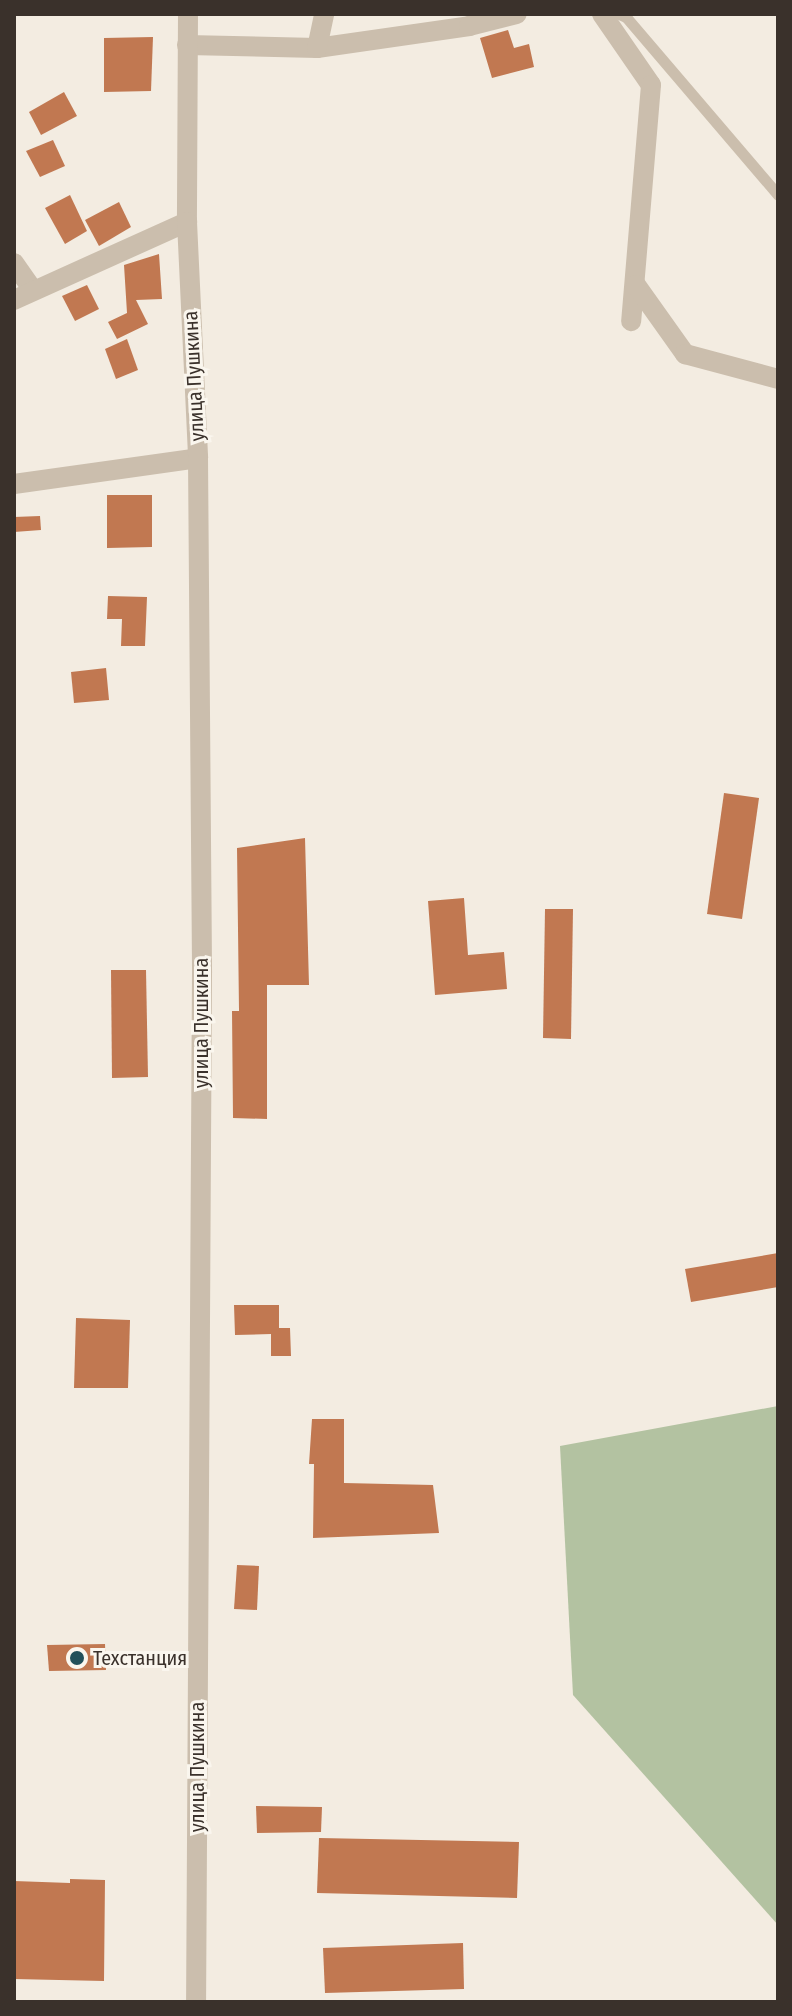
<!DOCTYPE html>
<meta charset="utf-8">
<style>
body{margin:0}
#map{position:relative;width:792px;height:2016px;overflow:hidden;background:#f3ece1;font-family:"Fira Sans Condensed",sans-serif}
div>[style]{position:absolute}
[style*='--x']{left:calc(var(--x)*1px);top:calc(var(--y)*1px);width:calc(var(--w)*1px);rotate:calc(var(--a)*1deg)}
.green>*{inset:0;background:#b3c2a1}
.building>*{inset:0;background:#c17851}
.service>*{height:11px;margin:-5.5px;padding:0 5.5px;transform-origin:5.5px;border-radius:5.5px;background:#cbbead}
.minor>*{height:20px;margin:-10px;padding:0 10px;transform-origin:10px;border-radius:10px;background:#cbbead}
.tertiary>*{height:20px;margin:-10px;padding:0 10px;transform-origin:10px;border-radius:10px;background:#cbbead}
.dots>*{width:22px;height:22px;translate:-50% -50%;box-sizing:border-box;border:4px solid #faf6ee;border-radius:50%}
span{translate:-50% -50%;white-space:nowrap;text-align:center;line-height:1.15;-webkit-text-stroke:6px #faf6ee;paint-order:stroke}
.street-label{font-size:20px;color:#3a312b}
.poi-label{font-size:20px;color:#3a312b}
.left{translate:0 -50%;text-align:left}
.frame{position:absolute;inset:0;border:16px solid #3a312b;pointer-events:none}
</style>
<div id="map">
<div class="green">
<i style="clip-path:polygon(778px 1406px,778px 1925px,573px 1695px,560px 1446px)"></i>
</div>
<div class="building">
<i style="clip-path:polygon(508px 30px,514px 48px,529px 44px,534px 67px,492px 78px,480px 38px)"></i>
<i style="clip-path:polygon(153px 37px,151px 91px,104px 92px,104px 38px)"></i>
<i style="clip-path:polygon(64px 92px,77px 116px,41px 135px,29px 112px)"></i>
<i style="clip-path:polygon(53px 140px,65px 166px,40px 177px,26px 151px)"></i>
<i style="clip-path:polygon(70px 195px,87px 231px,65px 244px,45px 208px)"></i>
<i style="clip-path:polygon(119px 202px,131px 227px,99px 246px,85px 220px)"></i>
<i style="clip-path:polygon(159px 254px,162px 299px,136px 300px,148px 324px,117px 339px,108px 322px,127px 313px,124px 265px)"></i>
<i style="clip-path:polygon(87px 285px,99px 309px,75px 321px,62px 296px)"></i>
<i style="clip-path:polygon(127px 339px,138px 370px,116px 379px,105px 349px)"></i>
<i style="clip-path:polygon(107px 495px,152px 495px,152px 547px,107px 548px)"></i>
<i style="clip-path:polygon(40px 516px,41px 530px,14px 532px,14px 517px)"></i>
<i style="clip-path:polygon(108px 596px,147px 597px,145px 646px,121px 646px,122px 619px,107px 619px)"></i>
<i style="clip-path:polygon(106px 668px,109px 700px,74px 703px,71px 672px)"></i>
<i style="clip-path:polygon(724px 793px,759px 798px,742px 919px,707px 914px)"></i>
<i style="clip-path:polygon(305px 838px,309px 985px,267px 985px,267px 1119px,233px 1118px,232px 1011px,239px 1011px,237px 848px)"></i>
<i style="clip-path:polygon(464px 898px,468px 955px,504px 952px,507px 989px,435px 995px,428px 901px)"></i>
<i style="clip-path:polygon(545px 909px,573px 909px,571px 1039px,543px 1038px)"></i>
<i style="clip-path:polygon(111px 970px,146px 970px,148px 1077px,112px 1078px)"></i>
<i style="clip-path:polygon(778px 1253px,778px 1287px,691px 1302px,685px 1269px)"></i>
<i style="clip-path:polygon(234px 1305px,279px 1305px,279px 1328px,290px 1328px,291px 1356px,271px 1356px,271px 1334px,235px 1335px)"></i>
<i style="clip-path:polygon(76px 1318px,130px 1320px,128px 1388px,74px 1388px)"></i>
<i style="clip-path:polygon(312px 1419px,344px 1419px,344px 1483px,433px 1485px,439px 1533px,313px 1538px,314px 1464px,309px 1464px)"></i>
<i style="clip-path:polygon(237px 1565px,259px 1566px,257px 1610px,234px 1609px)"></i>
<i style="clip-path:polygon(105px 1644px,106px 1670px,49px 1671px,47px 1645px)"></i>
<i style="clip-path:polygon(256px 1806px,322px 1807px,321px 1832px,257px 1833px)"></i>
<i style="clip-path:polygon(319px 1838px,519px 1842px,517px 1898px,317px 1893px)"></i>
<i style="clip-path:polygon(70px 1879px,105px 1880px,104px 1981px,14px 1979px,14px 1881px,70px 1883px)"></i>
<i style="clip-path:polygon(463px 1943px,464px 1989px,325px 1993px,323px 1948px)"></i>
</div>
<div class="service">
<i style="--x:619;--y:14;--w:8;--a:23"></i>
<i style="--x:626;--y:17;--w:234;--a:49.5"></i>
</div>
<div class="minor">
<i style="--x:602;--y:14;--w:86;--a:55.4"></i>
<i style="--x:651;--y:85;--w:237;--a:94.8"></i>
<i style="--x:187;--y:45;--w:130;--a:1.3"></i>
<i style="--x:317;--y:48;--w:154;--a:-8.2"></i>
<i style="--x:469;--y:26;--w:49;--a:-14"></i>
<i style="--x:317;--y:48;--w:35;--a:-78"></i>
<i style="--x:14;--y:263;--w:33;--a:55"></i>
<i style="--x:636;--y:285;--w:85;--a:54.6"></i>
<i style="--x:685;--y:354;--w:96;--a:15"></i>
<i style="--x:14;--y:300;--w:190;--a:-24.3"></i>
<i style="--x:14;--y:484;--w:186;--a:-8"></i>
</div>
<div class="tertiary">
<i style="--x:188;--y:14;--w:208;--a:90.3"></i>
<i style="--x:187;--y:222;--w:236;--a:87.3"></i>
<i style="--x:198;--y:458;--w:515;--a:89.55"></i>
<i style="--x:202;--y:973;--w:1029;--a:90.33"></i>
</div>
<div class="dots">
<i style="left:77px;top:1658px;background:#22505a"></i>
</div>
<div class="street-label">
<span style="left:194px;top:376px;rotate:-93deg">улица Пушкина</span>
<span style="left:201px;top:1023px;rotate:-90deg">улица Пушкина</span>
<span style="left:197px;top:1767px;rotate:-90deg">улица Пушкина</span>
</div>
<div class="poi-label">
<span class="left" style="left:93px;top:1658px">Техстанция</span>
</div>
<div class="frame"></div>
</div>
